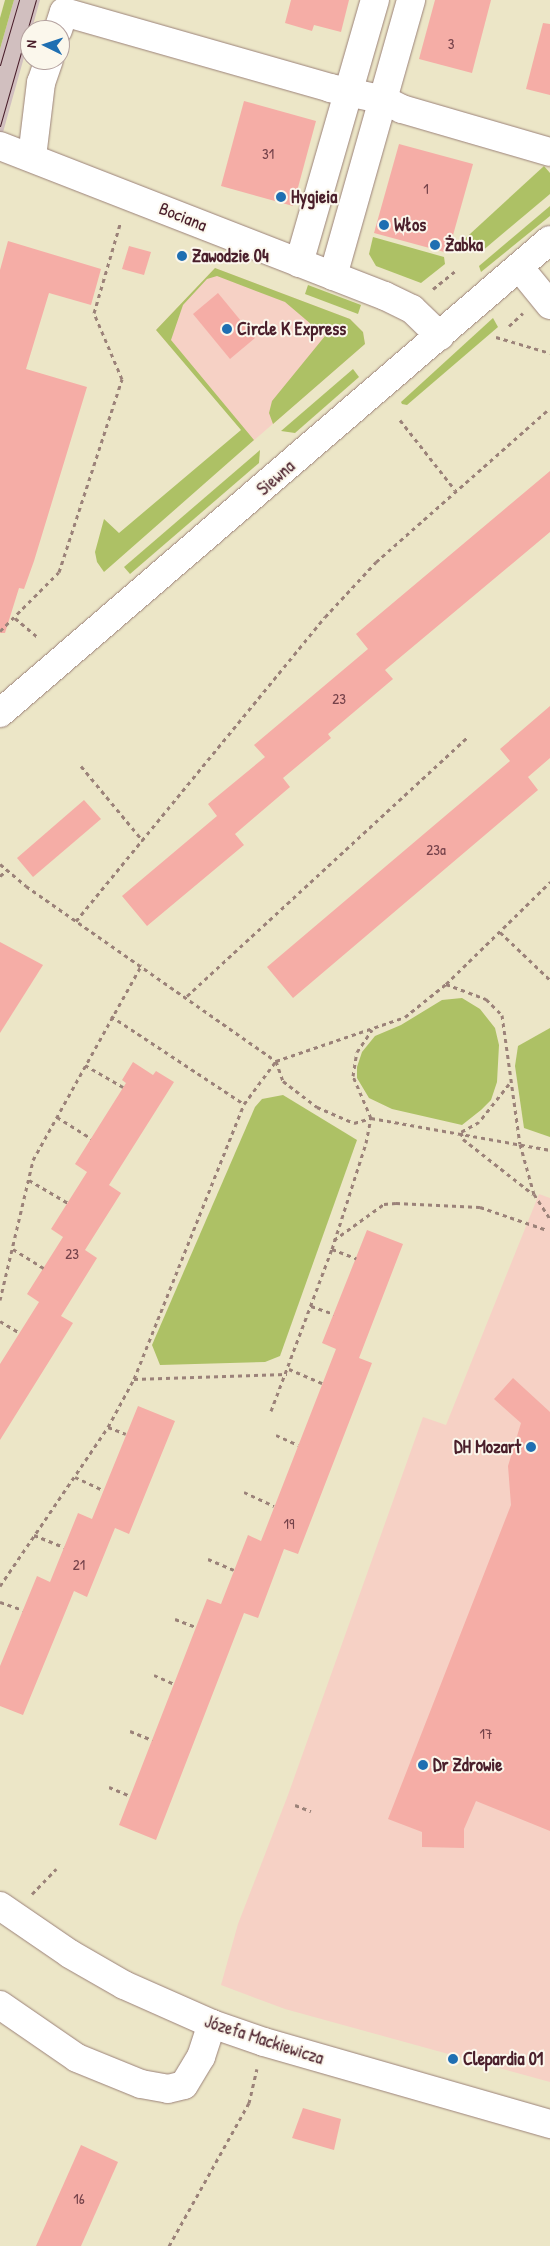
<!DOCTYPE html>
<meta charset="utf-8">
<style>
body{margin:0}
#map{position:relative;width:550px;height:2246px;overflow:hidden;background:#ece6c7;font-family:"Patrick Hand",sans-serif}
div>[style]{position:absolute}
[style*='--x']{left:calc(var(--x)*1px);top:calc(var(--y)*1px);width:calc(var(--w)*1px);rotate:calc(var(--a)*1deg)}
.built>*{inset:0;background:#f6d1c5}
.industrial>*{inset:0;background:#d1bfbf}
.green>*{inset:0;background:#adc165}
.building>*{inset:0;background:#f5ada6}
.path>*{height:3px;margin-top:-1.5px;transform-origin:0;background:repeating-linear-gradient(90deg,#9b8279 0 4px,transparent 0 8px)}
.roads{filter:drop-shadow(0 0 1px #9b8279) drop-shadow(0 0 1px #9b8279)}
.minor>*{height:28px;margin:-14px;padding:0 14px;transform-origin:14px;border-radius:14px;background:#fff}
.tram>*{height:1px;margin:-0.5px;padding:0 0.5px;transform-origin:0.5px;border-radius:0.5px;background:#4a1f2b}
.dots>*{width:14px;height:14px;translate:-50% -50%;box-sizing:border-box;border:2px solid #fbf7ec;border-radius:50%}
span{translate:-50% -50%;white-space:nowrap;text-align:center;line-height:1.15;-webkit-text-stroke:4px #fbf7ec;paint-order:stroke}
.number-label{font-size:15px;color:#75424a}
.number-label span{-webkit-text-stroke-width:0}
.poi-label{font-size:18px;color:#4a1f2b;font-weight:700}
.left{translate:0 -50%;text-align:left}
.right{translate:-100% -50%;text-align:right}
.street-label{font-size:18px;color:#4a1f2b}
.north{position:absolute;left:20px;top:20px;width:50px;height:50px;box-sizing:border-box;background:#fbf7ec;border:1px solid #b4a19f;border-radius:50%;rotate:274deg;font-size:14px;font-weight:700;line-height:20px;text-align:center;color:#4a1f2b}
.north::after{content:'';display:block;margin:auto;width:18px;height:22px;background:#1f6fb2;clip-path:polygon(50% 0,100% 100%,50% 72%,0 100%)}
</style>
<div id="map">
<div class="built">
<i style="clip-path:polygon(215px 268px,350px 319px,363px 332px,364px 339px,365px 344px,252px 442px,156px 330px)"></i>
<i style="clip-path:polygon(539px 1194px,550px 1198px,550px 2082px,285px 2009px,221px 1985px,238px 1924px,288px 1795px,423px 1417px,446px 1425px)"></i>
</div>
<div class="industrial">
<i style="clip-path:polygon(14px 0,40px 0,0 143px,0 49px)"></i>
</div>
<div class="green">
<i style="clip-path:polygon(5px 0,14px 0,0 49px,0 18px)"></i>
<i style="clip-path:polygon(544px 166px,550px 173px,550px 194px,481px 252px,458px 245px)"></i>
<i style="clip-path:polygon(550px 206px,550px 216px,481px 272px,479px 266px)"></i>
<i style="clip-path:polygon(373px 237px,444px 257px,445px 264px,421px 283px,376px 266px,369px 254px)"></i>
<i style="clip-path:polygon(215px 268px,350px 319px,363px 332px,365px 344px,273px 424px,269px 413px,272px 401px,325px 336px,285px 302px,217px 276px,207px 279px,183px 305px,171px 340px,254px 440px,104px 572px,97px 562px,95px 552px,104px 519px,119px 533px,241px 430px,156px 330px)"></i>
<i style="clip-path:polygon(308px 285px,361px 305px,358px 314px,305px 294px)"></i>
<i style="clip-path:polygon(493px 318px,498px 327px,407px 405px,402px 404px,401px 402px)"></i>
<i style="clip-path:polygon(353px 369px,359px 377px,295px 433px,281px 431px)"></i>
<i style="clip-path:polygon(260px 450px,259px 463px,130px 574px,124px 567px)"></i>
<i style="clip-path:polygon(462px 998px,480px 1009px,495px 1028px,499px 1045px,497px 1082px,491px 1100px,481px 1110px,462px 1125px,392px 1109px,369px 1098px,357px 1078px,357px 1067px,362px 1052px,375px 1036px,401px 1025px,442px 1000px)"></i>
<i style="clip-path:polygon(550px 1028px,550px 1137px,524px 1128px,515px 1066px,518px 1046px)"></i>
<i style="clip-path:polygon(283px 1095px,357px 1140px,280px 1356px,265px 1362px,160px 1365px,152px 1345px,255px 1107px,262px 1099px)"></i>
</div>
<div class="building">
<i style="clip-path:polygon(291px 0,349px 0,341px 32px,314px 25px,312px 31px,285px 23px)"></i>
<i style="clip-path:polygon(435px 0,491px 0,472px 73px,419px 59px)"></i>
<i style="clip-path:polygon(543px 23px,550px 24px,550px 95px,526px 89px)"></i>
<i style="clip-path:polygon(244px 101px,316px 121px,293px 206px,221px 186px)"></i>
<i style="clip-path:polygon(399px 144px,473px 164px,448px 253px,374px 233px)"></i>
<i style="clip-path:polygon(8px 241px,101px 269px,91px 305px,49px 293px,26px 369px,87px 387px,34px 561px,24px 589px,19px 588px,5px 633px,0 633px,0 270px)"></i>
<i style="clip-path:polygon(129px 246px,151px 252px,144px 275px,122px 269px)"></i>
<i style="clip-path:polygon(218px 293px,255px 338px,230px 359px,193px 314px)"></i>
<i style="clip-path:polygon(550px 471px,550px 532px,385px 670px,393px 679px,328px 734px,331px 738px,283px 778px,290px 787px,235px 834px,244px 845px,147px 926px,122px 896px,217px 816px,208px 804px,265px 757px,254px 745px,368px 649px,356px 634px)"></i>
<i style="clip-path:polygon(550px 706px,550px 758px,528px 777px,538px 790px,293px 998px,267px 967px,510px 761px,500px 749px)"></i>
<i style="clip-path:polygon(84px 800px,101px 819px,33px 877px,17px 858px)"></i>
<i style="clip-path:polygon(0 942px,43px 965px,0 1033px)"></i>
<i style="clip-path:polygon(133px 1062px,153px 1075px,156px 1071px,174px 1082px,109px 1185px,121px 1193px,85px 1250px,97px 1258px,61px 1316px,73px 1323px,0 1440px,0 1364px,39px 1302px,27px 1294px,63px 1237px,51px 1229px,87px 1172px,75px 1164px,126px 1083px,122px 1080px)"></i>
<i style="clip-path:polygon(367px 1230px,403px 1244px,359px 1358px,372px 1363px,298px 1554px,284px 1549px,258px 1618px,244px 1613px,156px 1840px,119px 1825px,207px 1599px,221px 1604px,248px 1535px,261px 1541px,336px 1349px,322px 1343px)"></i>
<i style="clip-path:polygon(513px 1378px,550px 1412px,550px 1831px,476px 1801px,464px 1829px,464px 1848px,422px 1847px,422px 1832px,388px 1819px,511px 1505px,508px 1466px,521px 1423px,494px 1399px)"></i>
<i style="clip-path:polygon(138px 1406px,175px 1421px,129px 1534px,115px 1528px,87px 1597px,74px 1591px,23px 1715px,0 1706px,0 1666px,37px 1576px,50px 1582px,78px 1513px,92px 1519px)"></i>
<i style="clip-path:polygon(303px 2108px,341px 2119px,334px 2150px,292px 2138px)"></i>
<i style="clip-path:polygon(81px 2145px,118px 2162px,81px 2246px,36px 2246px)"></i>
</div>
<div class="path">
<i style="--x:433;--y:289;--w:28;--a:-39"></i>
<i style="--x:509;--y:326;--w:19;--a:-43"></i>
<i style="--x:496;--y:337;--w:56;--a:16.5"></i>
<i style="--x:400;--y:420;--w:89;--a:51.8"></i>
<i style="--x:15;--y:618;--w:30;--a:40"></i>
<i style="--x:0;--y:631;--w:83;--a:-45"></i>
<i style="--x:59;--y:572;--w:203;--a:-71.9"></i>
<i style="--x:122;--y:379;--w:72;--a:-113"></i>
<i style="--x:94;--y:313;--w:93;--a:-73.7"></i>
<i style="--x:81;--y:766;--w:97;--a:50.4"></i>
<i style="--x:0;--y:864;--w:34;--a:40"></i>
<i style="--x:26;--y:886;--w:305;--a:35"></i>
<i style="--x:276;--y:1061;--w:21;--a:71"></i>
<i style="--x:283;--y:1081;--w:43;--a:37.4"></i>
<i style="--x:317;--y:1107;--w:40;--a:23.4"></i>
<i style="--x:354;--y:1123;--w:18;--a:-16"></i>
<i style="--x:371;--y:1118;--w:182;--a:10.1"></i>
<i style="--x:0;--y:876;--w:8;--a:-40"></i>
<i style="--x:76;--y:921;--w:393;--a:-50.7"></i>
<i style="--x:325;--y:617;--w:75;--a:-47.2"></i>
<i style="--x:376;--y:562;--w:232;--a:-41.5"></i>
<i style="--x:500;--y:932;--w:69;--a:43.8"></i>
<i style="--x:446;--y:984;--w:43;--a:20.6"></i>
<i style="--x:486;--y:999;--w:23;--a:45"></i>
<i style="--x:502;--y:1015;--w:130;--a:82.1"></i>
<i style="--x:520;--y:1144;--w:52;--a:74.4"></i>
<i style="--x:534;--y:1194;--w:30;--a:57"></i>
<i style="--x:187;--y:996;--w:382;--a:-42.7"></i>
<i style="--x:111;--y:1016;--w:159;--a:33.5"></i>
<i style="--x:85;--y:1065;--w:44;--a:30.1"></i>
<i style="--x:509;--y:1084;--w:48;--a:128.3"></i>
<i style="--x:479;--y:1122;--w:21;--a:151"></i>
<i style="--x:461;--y:1132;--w:7;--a:74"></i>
<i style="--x:463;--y:1139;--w:89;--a:38.2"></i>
<i style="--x:57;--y:1117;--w:40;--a:32"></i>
<i style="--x:29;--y:1180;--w:45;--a:30.5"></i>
<i style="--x:334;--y:1240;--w:62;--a:-35.8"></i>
<i style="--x:384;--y:1204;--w:12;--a:-5"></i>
<i style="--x:396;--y:1203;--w:84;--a:2.7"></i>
<i style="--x:480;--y:1207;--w:71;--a:18.9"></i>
<i style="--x:13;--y:1249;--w:36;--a:32"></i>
<i style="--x:332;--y:1249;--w:26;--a:21"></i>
<i style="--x:0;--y:1300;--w:144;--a:-76.7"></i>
<i style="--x:33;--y:1160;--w:224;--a:-60.9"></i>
<i style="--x:311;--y:1306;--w:24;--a:19"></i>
<i style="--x:0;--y:1321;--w:23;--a:31"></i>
<i style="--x:289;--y:1369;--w:36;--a:23"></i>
<i style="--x:134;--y:1379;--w:153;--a:-1.9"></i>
<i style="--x:271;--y:1411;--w:173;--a:-69.4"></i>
<i style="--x:332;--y:1249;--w:111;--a:-72.2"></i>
<i style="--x:366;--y:1143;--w:25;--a:-79"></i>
<i style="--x:371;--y:1118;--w:46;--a:-113.2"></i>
<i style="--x:353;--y:1076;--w:24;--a:-81"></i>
<i style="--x:357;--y:1052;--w:27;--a:-56"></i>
<i style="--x:108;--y:1427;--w:19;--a:21"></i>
<i style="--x:276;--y:1435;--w:24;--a:24"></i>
<i style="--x:75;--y:1477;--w:31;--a:25"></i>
<i style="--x:244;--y:1492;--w:33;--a:25"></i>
<i style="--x:34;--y:1535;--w:32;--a:22"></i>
<i style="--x:208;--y:1559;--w:28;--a:23"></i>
<i style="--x:0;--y:1586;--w:192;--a:-55.8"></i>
<i style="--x:108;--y:1427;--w:55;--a:-61.6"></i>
<i style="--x:134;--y:1379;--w:296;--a:-68.2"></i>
<i style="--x:244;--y:1104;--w:54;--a:-53.3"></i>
<i style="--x:276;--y:1061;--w:136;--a:-18.8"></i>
<i style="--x:405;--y:1017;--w:53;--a:-38.8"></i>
<i style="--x:446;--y:984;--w:146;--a:-44.4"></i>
<i style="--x:0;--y:1602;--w:24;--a:19"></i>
<i style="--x:175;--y:1619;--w:22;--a:21"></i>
<i style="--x:154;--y:1675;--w:22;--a:24"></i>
<i style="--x:130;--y:1731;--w:24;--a:22"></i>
<i style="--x:109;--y:1787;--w:23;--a:23"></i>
<i style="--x:295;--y:1805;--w:17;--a:21"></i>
<i style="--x:32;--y:1894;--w:35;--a:-46"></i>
<i style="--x:169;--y:2246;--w:164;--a:-60.8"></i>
<i style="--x:249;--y:2103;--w:35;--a:-77"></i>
</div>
<div class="roads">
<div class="minor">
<i style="--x:58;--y:30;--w:19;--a:-72"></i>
<i style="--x:64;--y:12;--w:277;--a:15.9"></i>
<i style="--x:330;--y:88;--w:55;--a:12.5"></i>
<i style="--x:384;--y:100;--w:20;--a:27"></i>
<i style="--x:402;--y:109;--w:154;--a:16.2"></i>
<i style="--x:0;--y:146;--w:413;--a:21.3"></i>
<i style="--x:385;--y:296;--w:30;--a:26"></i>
<i style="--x:412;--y:309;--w:39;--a:44"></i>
<i style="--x:32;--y:157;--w:75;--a:-83.1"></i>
<i style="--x:41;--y:83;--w:24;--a:-71"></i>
<i style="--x:299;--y:263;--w:274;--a:-73.9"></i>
<i style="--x:519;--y:267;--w:49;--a:50.8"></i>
<i style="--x:333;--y:276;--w:287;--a:-74.2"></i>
<i style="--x:0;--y:713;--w:725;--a:-40.7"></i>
<i style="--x:0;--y:1906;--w:85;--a:34.4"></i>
<i style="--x:70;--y:1954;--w:62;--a:29.9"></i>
<i style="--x:124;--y:1985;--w:96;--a:23.9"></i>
<i style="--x:212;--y:2024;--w:55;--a:19.1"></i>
<i style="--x:264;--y:2042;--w:298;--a:16"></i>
<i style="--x:0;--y:2005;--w:93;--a:34.5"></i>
<i style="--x:77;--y:2058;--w:69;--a:22.1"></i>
<i style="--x:141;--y:2084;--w:27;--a:10"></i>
<i style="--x:168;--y:2089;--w:16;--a:-14"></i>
<i style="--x:184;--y:2085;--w:33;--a:-59"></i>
<i style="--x:201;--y:2057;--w:35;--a:-72"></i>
</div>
</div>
<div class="tram">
<i style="--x:0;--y:65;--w:68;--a:-73.7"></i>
<i style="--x:0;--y:126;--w:131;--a:-74.1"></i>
</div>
<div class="dots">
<i style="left:281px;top:197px;background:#1f6fb2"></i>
<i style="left:384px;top:225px;background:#1f6fb2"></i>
<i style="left:435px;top:245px;background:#1f6fb2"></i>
<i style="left:182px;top:256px;background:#1f6fb2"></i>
<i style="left:227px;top:329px;background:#1f6fb2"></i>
<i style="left:531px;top:1447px;background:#1f6fb2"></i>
<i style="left:423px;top:1765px;background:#1f6fb2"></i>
<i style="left:453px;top:2059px;background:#1f6fb2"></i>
</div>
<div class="number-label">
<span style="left:451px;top:44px">3</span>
<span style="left:268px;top:154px">31</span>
<span style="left:426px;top:189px">1</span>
<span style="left:339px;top:699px">23</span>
<span style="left:436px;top:850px">23a</span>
<span style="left:72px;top:1254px">23</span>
<span style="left:289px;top:1524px">19</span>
<span style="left:79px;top:1565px">21</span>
<span style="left:486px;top:1734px">17</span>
<span style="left:79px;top:2199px">16</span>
</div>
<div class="poi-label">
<span class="left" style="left:291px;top:197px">Hygieia</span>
<span class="left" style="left:394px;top:225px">Włos</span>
<span class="left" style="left:445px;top:245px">Żabka</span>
<span class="left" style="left:192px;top:256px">Zawodzie 04</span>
<span class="left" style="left:237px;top:329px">Circle K Express</span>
<span class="right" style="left:521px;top:1447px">DH Mozart</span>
<span class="left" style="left:433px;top:1765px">Dr Zdrowie</span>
<span class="left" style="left:463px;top:2059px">Clepardia 01</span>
</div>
<div class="street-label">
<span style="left:183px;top:217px;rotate:22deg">Bociana</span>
<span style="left:276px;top:478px;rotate:-41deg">Siewna</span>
<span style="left:264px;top:2040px;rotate:18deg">Józefa Mackiewicza</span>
</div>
<div class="north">N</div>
</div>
